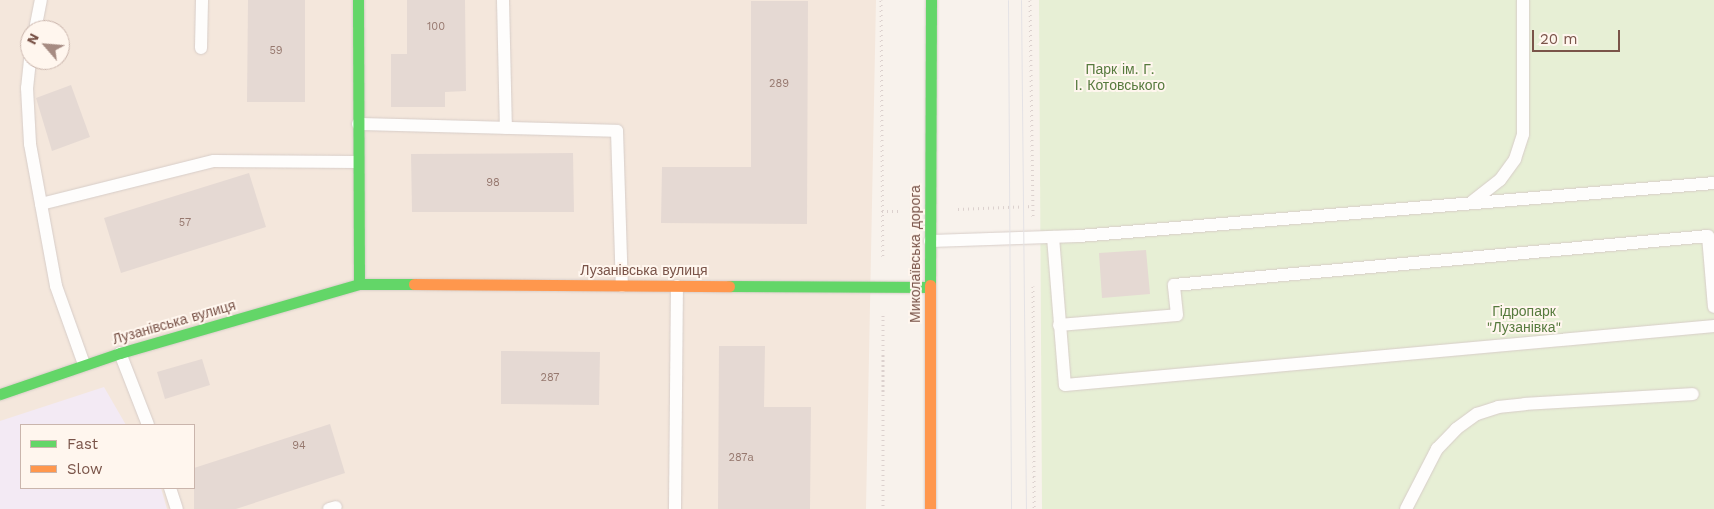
<!DOCTYPE html>
<meta charset="utf-8">
<style>
body{margin:0}
#map{position:relative;width:1714px;height:509px;overflow:hidden;background:#f8f2ec;font-family:"Work Sans",sans-serif}
div>[style]{position:absolute}
[style*='--x']{left:calc(var(--x)*1px);top:calc(var(--y)*1px);width:calc(var(--w)*1px);rotate:calc(var(--a)*1deg)}
.residential>*{inset:0;background:#f4e7dc}
.education>*{inset:0;background:#f3eaf4}
.green>*{inset:0;background:#e7efd5}
.building>*{inset:0;background:#e5d9d3}
.path>*{height:3px;margin-top:-1.5px;transform-origin:0;background:repeating-linear-gradient(90deg,#dcd1ce 0 1px,transparent 0 5px)}
.roads{filter:drop-shadow(0 0 1px #d7cdc8) drop-shadow(0 0 1px #d7cdc8)}
.lane>*{height:12px;margin:-6px;padding:0 6px;transform-origin:6px;border-radius:6px;background:#fefdfc}
.fast>*{height:11px;margin:-5.5px;padding:0 5.5px;transform-origin:5.5px;border-radius:5.5px;background:#63d668}
.slow>*{height:11px;margin:-5.5px;padding:0 5.5px;transform-origin:5.5px;border-radius:5.5px;background:#ff974d}
.tram>*{height:1px;margin:-0.5px;padding:0 0.5px;transform-origin:0.5px;border-radius:0.5px;background:#e4e2e5}
span{translate:-50% -50%;white-space:nowrap;text-align:center;line-height:1.15;-webkit-text-stroke:4px #fff6ee;paint-order:stroke}
.number-label{font-size:11px;color:#96786e}
.number-label span{-webkit-text-stroke-width:0}
.park-label{font-size:14px;color:#567a3d}
.street-label{font-size:14px;color:#7a5449}
.legend{position:absolute;left:20px;top:424px;width:175px;height:65px;box-sizing:border-box;background:#fff6ee;border:1px solid #cab5ac;margin:0;padding:6px 9px;list-style:none;font-size:15px;color:#7a5449}
.legend li{display:flex;align-items:center;gap:10px;height:25px}
.legend b{width:25px;border:1px solid #cab5ac}
.north{position:absolute;left:20px;top:20px;width:50px;height:50px;box-sizing:border-box;background:#fff6ee;border:1px solid #cab5ac;border-radius:50%;rotate:297deg;font-size:14px;font-weight:700;line-height:20px;text-align:center;color:#7a5449}
.north::after{content:'';display:block;margin:auto;width:18px;height:22px;background:#a68b82;clip-path:polygon(50% 0,100% 100%,50% 72%,0 100%)}
.scale{position:absolute;left:1532px;top:30px;width:88px;height:22px;box-sizing:border-box;border:2px solid #7a5449;border-top:0;padding-left:6px;font-size:15px;line-height:18px;white-space:nowrap;color:#7a5449;-webkit-text-stroke:4px #fff6ee;paint-order:stroke}
</style>
<div id="map">
<div class="residential">
<i style="clip-path:polygon(evenodd,0 0,876px 0,866px 509px,0 509px,0 0,30px 30px,60px 30px,60px 60px,30px 60px,30px 30px,0 0,21px 425px,194px 425px,194px 488px,21px 488px,21px 425px)"></i>
</div>
<div class="education">
<i style="clip-path:polygon(104px 387px,126px 425px,21px 425px,21px 488px,161px 488px,167px 509px,0 509px,0 421px)"></i>
</div>
<div class="green">
<i style="clip-path:polygon(1039px 0,1714px 0,1714px 509px,1042px 509px)"></i>
</div>
<div class="building">
<i style="clip-path:polygon(248px 0,305px 0,305px 102px,247px 102px)"></i>
<i style="clip-path:polygon(407px 0,465px 0,466px 91px,445px 92px,445px 107px,391px 107px,391px 54px,407px 54px)"></i>
<i style="clip-path:polygon(751px 1px,808px 1px,807px 224px,661px 223px,662px 167px,751px 167px)"></i>
<i style="clip-path:polygon(71px 85px,90px 137px,52px 151px,36px 98px)"></i>
<i style="clip-path:polygon(573px 153px,574px 212px,412px 212px,411px 154px)"></i>
<i style="clip-path:polygon(249px 173px,266px 227px,121px 273px,104px 218px)"></i>
<i style="clip-path:polygon(1146px 250px,1150px 294px,1102px 298px,1099px 253px)"></i>
<i style="clip-path:polygon(719px 346px,765px 346px,764px 407px,811px 407px,810px 509px,718px 509px)"></i>
<i style="clip-path:polygon(501px 351px,600px 352px,599px 405px,501px 404px)"></i>
<i style="clip-path:polygon(202px 359px,210px 385px,165px 399px,157px 372px)"></i>
<i style="clip-path:polygon(330px 424px,345px 473px,236px 509px,194px 509px,194px 468px)"></i>
</div>
<div class="path">
<i style="--x:881;--y:0;--w:258;--a:89.6"></i>
<i style="--x:1030;--y:0;--w:217;--a:89.2"></i>
<i style="--x:958;--y:209;--w:75;--a:-2.3"></i>
<i style="--x:882;--y:211;--w:20;--a:0"></i>
<i style="--x:1033;--y:286;--w:223;--a:89.7"></i>
<i style="--x:883;--y:315;--w:194;--a:90"></i>
</div>
<div class="roads">
<div class="lane">
<i style="--x:503;--y:0;--w:128;--a:88.7"></i>
<i style="--x:35;--y:30;--w:31;--a:-79"></i>
<i style="--x:201;--y:48;--w:48;--a:-88.8"></i>
<i style="--x:30;--y:60;--w:28;--a:96"></i>
<i style="--x:27;--y:88;--w:56;--a:86.9"></i>
<i style="--x:30;--y:144;--w:144;--a:79.6"></i>
<i style="--x:56;--y:286;--w:83;--a:70.3"></i>
<i style="--x:358;--y:124;--w:259;--a:1.5"></i>
<i style="--x:617;--y:131;--w:155;--a:88.2"></i>
<i style="--x:1473;--y:201;--w:34;--a:-38"></i>
<i style="--x:1500;--y:180;--w:26;--a:-54"></i>
<i style="--x:1515;--y:159;--w:26;--a:-72"></i>
<i style="--x:1523;--y:134;--w:134;--a:-90"></i>
<i style="--x:41;--y:204;--w:178;--a:-14"></i>
<i style="--x:214;--y:161;--w:144;--a:0.4"></i>
<i style="--x:1053;--y:237;--w:148;--a:85.4"></i>
<i style="--x:1065;--y:385;--w:652;--a:-5.19"></i>
<i style="--x:930;--y:241;--w:149;--a:-1.9"></i>
<i style="--x:1079;--y:236;--w:637;--a:-4.77"></i>
<i style="--x:1059;--y:325;--w:118;--a:-4.8"></i>
<i style="--x:1177;--y:315;--w:30;--a:-96"></i>
<i style="--x:1174;--y:285;--w:536;--a:-5.24"></i>
<i style="--x:1708;--y:236;--w:71;--a:85.2"></i>
<i style="--x:120;--y:353;--w:77;--a:68.7"></i>
<i style="--x:170;--y:488;--w:22;--a:72"></i>
<i style="--x:329;--y:509;--w:7;--a:-16"></i>
<i style="--x:675;--y:509;--w:223;--a:-89.5"></i>
<i style="--x:1406;--y:509;--w:68;--a:-62.7"></i>
<i style="--x:1437;--y:449;--w:28;--a:-46"></i>
<i style="--x:1456;--y:429;--w:26;--a:-36"></i>
<i style="--x:1477;--y:414;--w:22;--a:-18"></i>
<i style="--x:1498;--y:407;--w:27;--a:-6"></i>
<i style="--x:1525;--y:404;--w:168;--a:-3.4"></i>
</div>
<div class="fast">
<i style="--x:358;--y:0;--w:284;--a:89.8"></i>
<i style="--x:930;--y:285;--w:285;--a:-89.8"></i>
<i style="--x:729;--y:286;--w:201;--a:0.3"></i>
<i style="--x:0;--y:394;--w:127;--a:-18.9"></i>
<i style="--x:120;--y:353;--w:249;--a:-16.1"></i>
<i style="--x:359;--y:284;--w:55;--a:0"></i>
</div>
<div class="slow">
<i style="--x:414;--y:284;--w:315;--a:0.4"></i>
<i style="--x:930;--y:509;--w:224;--a:-90"></i>
</div>
</div>
<div class="tram">
<i style="--x:1008;--y:0;--w:509;--a:89.66"></i>
<i style="--x:1021;--y:0;--w:509;--a:89.44"></i>
</div>
<div class="number-label">
<span style="left:436px;top:27px">100</span>
<span style="left:276px;top:51px">59</span>
<span style="left:779px;top:84px">289</span>
<span style="left:493px;top:183px">98</span>
<span style="left:185px;top:223px">57</span>
<span style="left:550px;top:378px">287</span>
<span style="left:299px;top:446px">94</span>
<span style="left:741px;top:458px">287а</span>
</div>
<div class="park-label">
<span style="left:1120px;top:77px">Парк ім. Г.<br>І. Котовського</span>
<span style="left:1524px;top:319px">Гідропарк<br>"Лузанівка"</span>
</div>
<div class="street-label">
<span style="left:915px;top:254px;rotate:-90deg">Миколаївська дорога</span>
<span style="left:644px;top:270px">Лузанівська вулиця</span>
<span style="left:174px;top:322px;rotate:-16deg">Лузанівська вулиця</span>
</div>
<ul class="legend">
<li><b style="height:6px;background:#63d668"></b>Fast</li>
<li><b style="height:6px;background:#ff974d"></b>Slow</li>
</ul>
<div class="north">N</div>
<div class="scale">20 m</div>
</div>
